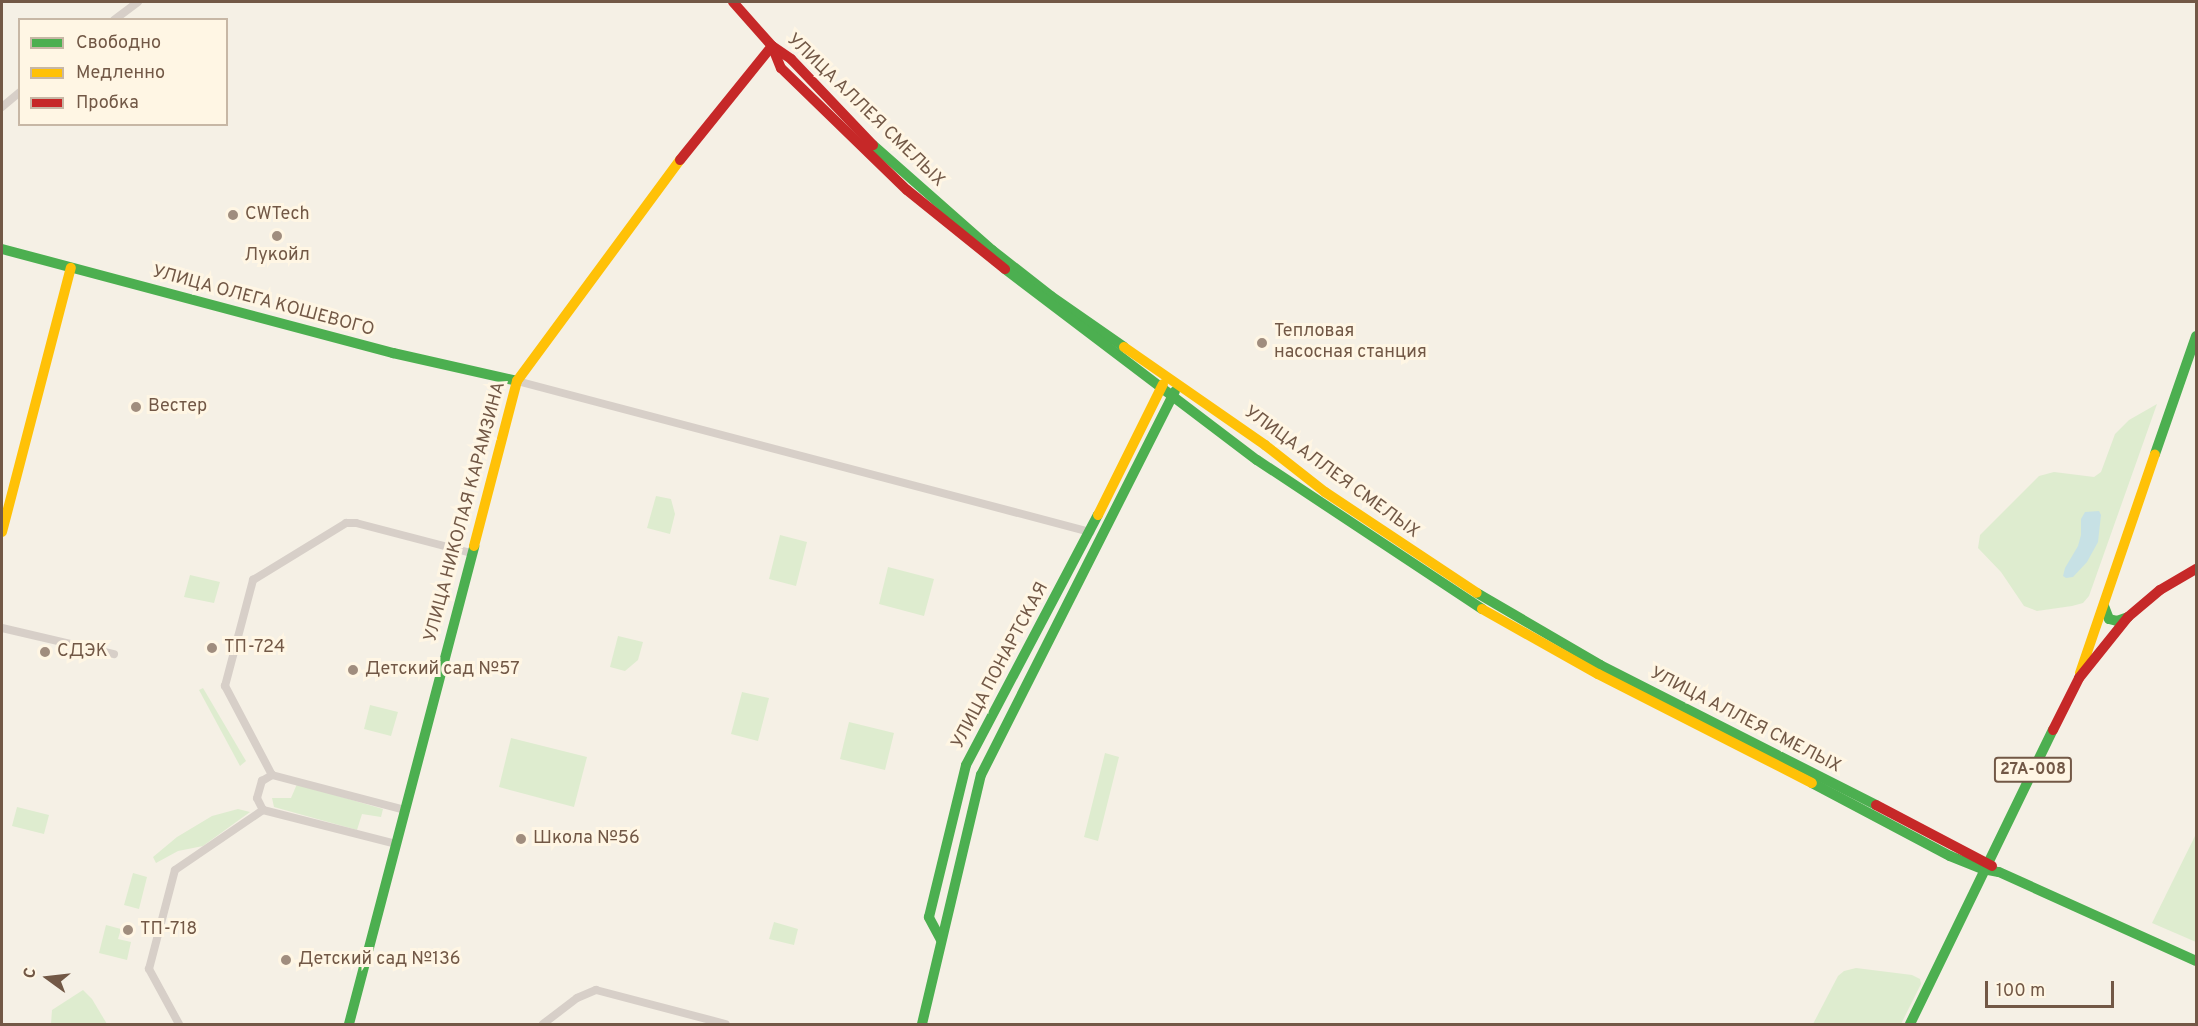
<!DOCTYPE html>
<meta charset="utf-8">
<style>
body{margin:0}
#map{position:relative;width:2198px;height:1026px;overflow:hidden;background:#f5f0e5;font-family:Overpass,sans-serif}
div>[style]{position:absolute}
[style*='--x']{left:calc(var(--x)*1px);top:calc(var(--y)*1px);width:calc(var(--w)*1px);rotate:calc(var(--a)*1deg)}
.green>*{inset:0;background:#deeccf}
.water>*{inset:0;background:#c7e1e5}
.street>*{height:8px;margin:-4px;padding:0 4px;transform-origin:4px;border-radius:4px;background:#d7cfc8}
.fast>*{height:10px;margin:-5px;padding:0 5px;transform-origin:5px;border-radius:5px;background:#4caf50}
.slow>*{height:10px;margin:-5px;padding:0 5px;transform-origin:5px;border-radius:5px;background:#ffc107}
.jam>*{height:10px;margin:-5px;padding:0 5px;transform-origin:5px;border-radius:5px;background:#c62828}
.dots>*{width:16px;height:16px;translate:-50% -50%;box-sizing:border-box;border:3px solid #fff6e4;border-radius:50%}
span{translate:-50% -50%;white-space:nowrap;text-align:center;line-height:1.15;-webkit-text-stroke:6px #fff6e4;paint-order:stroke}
.shield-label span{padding:2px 4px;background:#fff6e4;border:2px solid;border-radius:4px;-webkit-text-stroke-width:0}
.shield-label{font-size:16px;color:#725846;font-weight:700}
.street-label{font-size:18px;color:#725846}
.poi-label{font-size:18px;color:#725846}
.left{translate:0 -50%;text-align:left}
.frame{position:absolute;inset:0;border:3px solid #725846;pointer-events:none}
.legend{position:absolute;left:18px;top:18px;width:210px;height:108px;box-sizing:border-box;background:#fff6e4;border:2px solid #c7b7a5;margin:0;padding:8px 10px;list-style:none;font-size:18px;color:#725846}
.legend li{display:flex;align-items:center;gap:12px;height:30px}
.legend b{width:30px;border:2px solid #c7b7a5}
.north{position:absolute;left:18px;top:948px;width:60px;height:60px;-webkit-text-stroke:4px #fff6e4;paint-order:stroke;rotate:285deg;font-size:16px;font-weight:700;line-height:24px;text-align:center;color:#725846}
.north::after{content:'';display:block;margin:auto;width:21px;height:27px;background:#725846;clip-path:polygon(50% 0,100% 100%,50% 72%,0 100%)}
.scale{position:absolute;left:1985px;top:981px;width:129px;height:27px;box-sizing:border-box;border:3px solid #725846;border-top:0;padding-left:8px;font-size:18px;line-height:21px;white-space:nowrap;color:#725846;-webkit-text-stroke:4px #fff6e4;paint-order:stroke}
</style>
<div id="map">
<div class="green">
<i style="clip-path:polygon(2157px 404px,2089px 596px,2083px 603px,2072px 606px,2037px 611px,2024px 606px,2001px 572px,1978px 548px,1980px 535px,2039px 476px,2054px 472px,2094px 477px,2101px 472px,2115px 434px,2129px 420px)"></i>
<i style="clip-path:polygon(656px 496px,671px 499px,675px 514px,670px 534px,647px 528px)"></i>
<i style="clip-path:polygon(780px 535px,807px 542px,796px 586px,769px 579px)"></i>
<i style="clip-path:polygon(888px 567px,934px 579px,924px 616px,879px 604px)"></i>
<i style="clip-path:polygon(190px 575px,220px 582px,214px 603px,184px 597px)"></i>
<i style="clip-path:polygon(618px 636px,643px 642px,638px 660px,625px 671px,610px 667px)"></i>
<i style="clip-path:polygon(203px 688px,246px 761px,240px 766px,199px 690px)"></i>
<i style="clip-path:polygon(742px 692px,769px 698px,758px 741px,731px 734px)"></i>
<i style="clip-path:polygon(370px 705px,398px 712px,391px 736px,364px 729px)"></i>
<i style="clip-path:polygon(849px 722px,894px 733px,885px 770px,840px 759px)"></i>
<i style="clip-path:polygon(511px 738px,587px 757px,574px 807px,499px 787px)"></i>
<i style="clip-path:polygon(1105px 753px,1119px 757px,1098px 841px,1084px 837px)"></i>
<i style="clip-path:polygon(297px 784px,383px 809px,381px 817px,362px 814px,357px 830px,274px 807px,272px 798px,291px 798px)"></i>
<i style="clip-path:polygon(17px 807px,49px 815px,44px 834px,12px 826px)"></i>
<i style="clip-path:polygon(238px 809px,250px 812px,203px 846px,178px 851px,156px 863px,153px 857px,177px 837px,212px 816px)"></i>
<i style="clip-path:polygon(2196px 834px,2196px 942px,2152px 923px)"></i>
<i style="clip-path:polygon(133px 873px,147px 877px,139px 909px,124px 905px)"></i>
<i style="clip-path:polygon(774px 922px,798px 929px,794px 945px,769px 939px)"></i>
<i style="clip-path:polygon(106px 925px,121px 929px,118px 939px,131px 942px,127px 960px,99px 953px)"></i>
<i style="clip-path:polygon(1856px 968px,1912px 975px,1920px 979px,1921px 984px,1901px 1024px,1813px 1024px,1838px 976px,1844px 971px)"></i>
<i style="clip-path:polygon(83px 990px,92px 999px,107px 1024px,51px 1024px,52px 1010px)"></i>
</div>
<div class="water">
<i style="clip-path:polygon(2099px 511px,2101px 515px,2098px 542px,2087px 562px,2073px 577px,2066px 578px,2063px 576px,2065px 568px,2078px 546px,2081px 535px,2081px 519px,2085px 512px)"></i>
</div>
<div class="street">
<i style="--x:114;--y:20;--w:30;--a:-37"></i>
<i style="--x:2;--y:107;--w:23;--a:-40"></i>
<i style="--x:517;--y:381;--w:593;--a:14.76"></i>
<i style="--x:2;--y:628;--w:115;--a:13.1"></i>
<i style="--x:272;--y:775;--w:138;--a:14.7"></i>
<i style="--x:263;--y:810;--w:137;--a:14.3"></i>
<i style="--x:179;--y:1024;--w:63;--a:-118.6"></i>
<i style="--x:149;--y:969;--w:102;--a:-75.3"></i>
<i style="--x:175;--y:870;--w:107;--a:-34.3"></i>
<i style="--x:263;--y:810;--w:13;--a:-117"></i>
<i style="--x:257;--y:798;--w:18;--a:-74"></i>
<i style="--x:262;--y:781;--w:12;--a:-31"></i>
<i style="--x:272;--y:775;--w:101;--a:-117.8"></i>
<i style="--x:225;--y:686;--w:110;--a:-75.2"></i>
<i style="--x:253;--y:580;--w:109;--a:-31.5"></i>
<i style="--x:346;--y:523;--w:10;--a:0"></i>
<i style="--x:356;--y:523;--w:119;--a:14.6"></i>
<i style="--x:543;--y:1024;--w:43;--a:-37.4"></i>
<i style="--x:577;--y:998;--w:21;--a:-23"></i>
<i style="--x:596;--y:990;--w:134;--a:14.7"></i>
</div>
<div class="fast">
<i style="--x:873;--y:145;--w:159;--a:41.4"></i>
<i style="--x:992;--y:250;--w:75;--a:37.9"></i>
<i style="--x:1051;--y:296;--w:89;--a:34.9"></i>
<i style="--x:2;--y:249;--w:405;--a:14.9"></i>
<i style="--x:393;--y:353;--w:127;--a:12.7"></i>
<i style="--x:1005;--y:269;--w:316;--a:37.2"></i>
<i style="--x:1257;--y:460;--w:270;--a:33.5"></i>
<i style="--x:2155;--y:454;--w:125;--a:-70.8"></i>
<i style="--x:1477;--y:593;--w:143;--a:30.3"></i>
<i style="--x:1600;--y:665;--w:309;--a:26.9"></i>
<i style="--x:2104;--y:606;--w:14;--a:69"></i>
<i style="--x:2109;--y:619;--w:8;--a:14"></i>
<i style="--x:2117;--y:621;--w:12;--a:-20"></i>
<i style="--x:1812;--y:783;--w:156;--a:27.9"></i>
<i style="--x:1950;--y:856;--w:35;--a:22"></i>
<i style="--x:1983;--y:869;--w:16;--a:11"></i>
<i style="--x:1999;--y:872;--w:216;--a:24.3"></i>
<i style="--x:941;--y:940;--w:26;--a:-118"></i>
<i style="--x:929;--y:917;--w:156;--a:-76.3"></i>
<i style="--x:966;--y:765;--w:283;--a:-62.2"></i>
<i style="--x:349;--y:1024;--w:494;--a:-75.3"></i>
<i style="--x:922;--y:1024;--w:256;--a:-76.7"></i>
<i style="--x:981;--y:775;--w:430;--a:-63.2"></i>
<i style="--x:1910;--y:1024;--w:327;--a:-64.1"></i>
</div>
<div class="slow">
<i style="--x:1124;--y:347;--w:172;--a:34.8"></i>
<i style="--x:1265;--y:445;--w:76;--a:38.1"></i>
<i style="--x:1325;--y:492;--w:182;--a:33.6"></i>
<i style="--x:1098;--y:515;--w:146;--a:-63.6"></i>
<i style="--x:2;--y:532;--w:273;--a:-75.4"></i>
<i style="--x:474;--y:546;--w:171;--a:-75.4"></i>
<i style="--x:517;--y:381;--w:275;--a:-53.6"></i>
<i style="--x:1482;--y:609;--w:133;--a:29.3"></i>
<i style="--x:1598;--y:674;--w:240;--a:27"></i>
<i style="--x:2080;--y:673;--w:231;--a:-71.1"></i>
</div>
<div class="jam">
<i style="--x:733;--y:2;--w:59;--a:48.4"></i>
<i style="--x:772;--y:46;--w:23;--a:34"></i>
<i style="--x:791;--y:59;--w:119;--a:46.4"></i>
<i style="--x:772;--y:46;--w:24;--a:68"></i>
<i style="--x:781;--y:68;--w:175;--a:44.1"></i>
<i style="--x:907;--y:190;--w:126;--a:38.9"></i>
<i style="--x:680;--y:160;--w:146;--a:-51.1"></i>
<i style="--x:2053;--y:730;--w:58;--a:-63.4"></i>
<i style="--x:2079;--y:678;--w:78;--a:-51.2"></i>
<i style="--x:2128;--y:617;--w:42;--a:-40.2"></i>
<i style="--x:2160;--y:590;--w:42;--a:-30.3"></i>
<i style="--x:1876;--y:805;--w:131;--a:27.7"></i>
</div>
<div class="dots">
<i style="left:233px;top:215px;background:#a08d7e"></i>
<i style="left:277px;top:236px;background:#a08d7e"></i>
<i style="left:1262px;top:343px;background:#a08d7e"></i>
<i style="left:136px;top:407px;background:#a08d7e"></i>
<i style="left:212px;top:648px;background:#a08d7e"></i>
<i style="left:45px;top:652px;background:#a08d7e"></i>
<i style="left:353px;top:670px;background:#a08d7e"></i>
<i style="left:521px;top:839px;background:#a08d7e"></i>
<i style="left:128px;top:930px;background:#a08d7e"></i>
<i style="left:286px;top:960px;background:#a08d7e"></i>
</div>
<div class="shield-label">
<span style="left:2033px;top:770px">27А-008</span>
</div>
<div class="street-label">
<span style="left:865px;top:111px;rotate:44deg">УЛИЦА АЛЛЕЯ СМЕЛЫХ</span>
<span style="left:263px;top:302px;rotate:15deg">УЛИЦА ОЛЕГА КОШЕВОГО</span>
<span style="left:1331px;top:473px;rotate:36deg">УЛИЦА АЛЛЕЯ СМЕЛЫХ</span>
<span style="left:466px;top:512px;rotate:-75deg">УЛИЦА НИКОЛАЯ КАРАМЗИНА</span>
<span style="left:1001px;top:666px;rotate:-62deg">УЛИЦА ПОНАРТСКАЯ</span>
<span style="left:1745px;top:721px;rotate:27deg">УЛИЦА АЛЛЕЯ СМЕЛЫХ</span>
</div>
<div class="poi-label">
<span class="left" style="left:245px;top:215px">CWTech</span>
<span style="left:277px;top:256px">Лукойл</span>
<span class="left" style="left:1274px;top:343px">Тепловая<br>насосная станция</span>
<span class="left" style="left:148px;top:407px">Вестер</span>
<span class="left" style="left:224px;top:648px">ТП-724</span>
<span class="left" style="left:57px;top:652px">СДЭК</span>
<span class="left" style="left:365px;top:670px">Детский сад №57</span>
<span class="left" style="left:533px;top:839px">Школа №56</span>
<span class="left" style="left:140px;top:930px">ТП-718</span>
<span class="left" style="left:298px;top:960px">Детский сад №136</span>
</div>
<div class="frame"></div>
<ul class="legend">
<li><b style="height:8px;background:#4caf50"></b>Свободно</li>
<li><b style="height:8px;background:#ffc107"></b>Медленно</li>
<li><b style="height:8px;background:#c62828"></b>Пробка</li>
</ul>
<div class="north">С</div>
<div class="scale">100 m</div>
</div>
